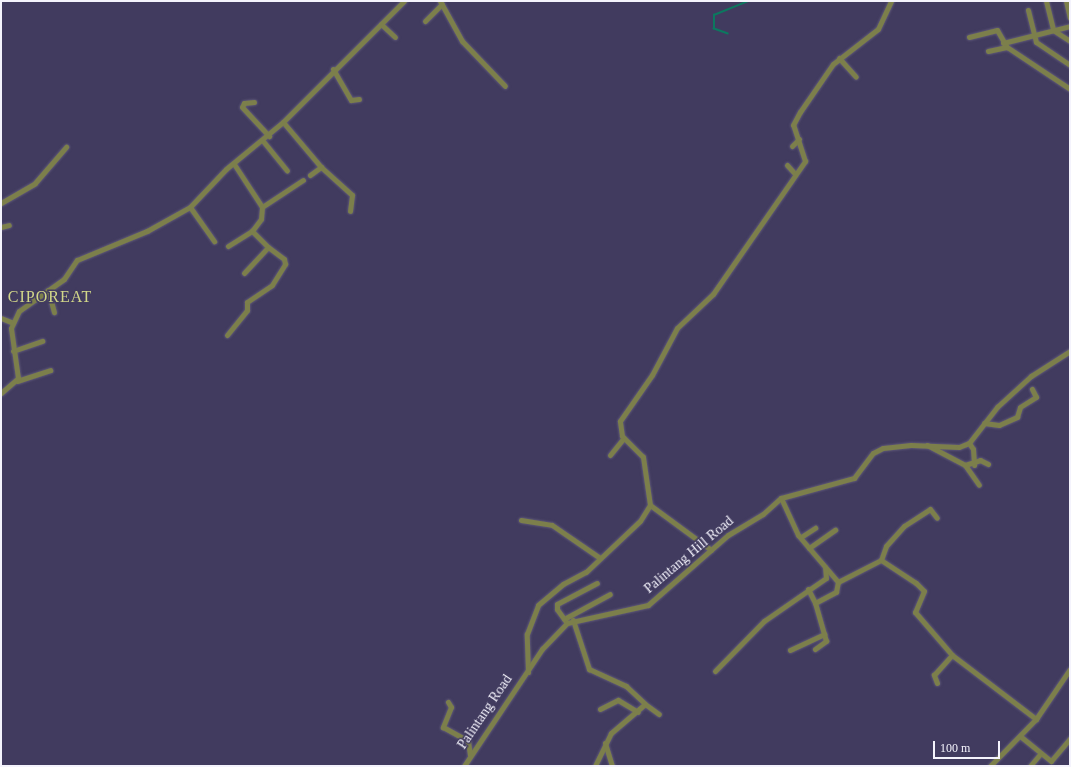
<!DOCTYPE html>
<style>
body{margin:0}
#map{position:relative;width:1071px;height:767px;overflow:hidden;background:#413b5f;font-family:"Times New Roman",serif}
div>[style]{position:absolute}
[style*='--x']{left:calc(var(--x)*1px);top:calc(var(--y)*1px);width:calc(var(--w)*1px);rotate:calc(var(--a)*1deg)}
.stream>*{height:1.5px;margin:-0.75px;padding:0 0.75px;transform-origin:0.75px;border-radius:0.75px;background:#0c785f}
.roads{filter:drop-shadow(0 0 1px #5e5878) drop-shadow(0 0 1px #5e5878)}
.minor>*{height:5px;margin:-2.5px;padding:0 2.5px;transform-origin:2.5px;border-radius:2.5px;background:#7c7f4b}
span{translate:-50% -50%;white-space:nowrap;text-align:center;line-height:1.15;-webkit-text-stroke:3px #413b5f;paint-order:stroke}
.street-label{font-size:14px;color:#f4f3fc}
.quarter-label{font-size:16px;color:#d2d789;letter-spacing:1px}
.frame{position:absolute;inset:0;border:2px solid #f4f3fc;pointer-events:none}
.scale{position:absolute;left:933px;top:741px;width:67px;height:18px;box-sizing:border-box;border:2px solid #f4f3fc;border-top:0;padding-left:5px;font-size:12px;line-height:14px;white-space:nowrap;color:#f4f3fc;-webkit-text-stroke:3px #413b5f;paint-order:stroke}
</style>
<div id="map">
<div class="stream">
<i style="--x:728;--y:34;--w:15;--a:-160"></i>
<i style="--x:714;--y:29;--w:14;--a:-90"></i>
<i style="--x:714;--y:15;--w:37;--a:-22"></i>
</div>
<div class="roads">
<div class="minor">
<i style="--x:440;--y:1;--w:46;--a:61.2"></i>
<i style="--x:462;--y:41;--w:62;--a:46.3"></i>
<i style="--x:1046;--y:1;--w:30;--a:76"></i>
<i style="--x:1053;--y:30;--w:20;--a:33"></i>
<i style="--x:1066;--y:1;--w:17;--a:77"></i>
<i style="--x:1028;--y:10;--w:33;--a:76"></i>
<i style="--x:1036;--y:42;--w:41;--a:34.1"></i>
<i style="--x:425;--y:21;--w:24;--a:-45"></i>
<i style="--x:381;--y:24;--w:19;--a:43"></i>
<i style="--x:969;--y:37;--w:29;--a:-14"></i>
<i style="--x:997;--y:30;--w:20;--a:60"></i>
<i style="--x:1007;--y:47;--w:76;--a:33.7"></i>
<i style="--x:1003;--y:43;--w:69;--a:-14.2"></i>
<i style="--x:988;--y:51;--w:19;--a:-12"></i>
<i style="--x:839;--y:58;--w:25;--a:48"></i>
<i style="--x:333;--y:69;--w:36;--a:60"></i>
<i style="--x:351;--y:100;--w:8;--a:-7"></i>
<i style="--x:254;--y:102;--w:10;--a:174"></i>
<i style="--x:244;--y:103;--w:4;--a:117"></i>
<i style="--x:242;--y:107;--w:40;--a:47"></i>
<i style="--x:283;--y:122;--w:59;--a:49.8"></i>
<i style="--x:321;--y:167;--w:42;--a:42.1"></i>
<i style="--x:352;--y:195;--w:16;--a:97"></i>
<i style="--x:263;--y:141;--w:38;--a:51"></i>
<i style="--x:792;--y:146;--w:10;--a:-45"></i>
<i style="--x:234;--y:164;--w:51;--a:56.9"></i>
<i style="--x:262;--y:207;--w:49;--a:-33.4"></i>
<i style="--x:787;--y:165;--w:12;--a:48"></i>
<i style="--x:310;--y:175;--w:14;--a:-36"></i>
<i style="--x:1;--y:203;--w:39;--a:-30"></i>
<i style="--x:35;--y:183;--w:48;--a:-49.3"></i>
<i style="--x:190;--y:207;--w:42;--a:54.8"></i>
<i style="--x:1;--y:227;--w:8;--a:-14"></i>
<i style="--x:228;--y:246;--w:28;--a:-32"></i>
<i style="--x:244;--y:273;--w:35;--a:-47"></i>
<i style="--x:268;--y:247;--w:23;--a:-135"></i>
<i style="--x:252;--y:231;--w:15;--a:-53"></i>
<i style="--x:261;--y:219;--w:12;--a:-85"></i>
<i style="--x:48;--y:290;--w:23;--a:75"></i>
<i style="--x:1;--y:318;--w:11;--a:22"></i>
<i style="--x:227;--y:335;--w:32;--a:-51"></i>
<i style="--x:247;--y:310;--w:8;--a:-90"></i>
<i style="--x:247;--y:302;--w:30;--a:-34"></i>
<i style="--x:272;--y:285;--w:25;--a:-58"></i>
<i style="--x:285;--y:264;--w:5;--a:-101"></i>
<i style="--x:284;--y:259;--w:20;--a:-143"></i>
<i style="--x:13;--y:351;--w:31;--a:-19"></i>
<i style="--x:17;--y:381;--w:35;--a:-18"></i>
<i style="--x:1;--y:393;--w:23;--a:-41"></i>
<i style="--x:18;--y:378;--w:50;--a:-98"></i>
<i style="--x:11;--y:328;--w:19;--a:-65"></i>
<i style="--x:19;--y:311;--w:55;--a:-35.4"></i>
<i style="--x:64;--y:279;--w:23;--a:-56"></i>
<i style="--x:77;--y:260;--w:76;--a:-22.5"></i>
<i style="--x:147;--y:231;--w:49;--a:-29.2"></i>
<i style="--x:190;--y:207;--w:52;--a:-46.5"></i>
<i style="--x:226;--y:169;--w:74;--a:-39.5"></i>
<i style="--x:283;--y:122;--w:171;--a:-45"></i>
<i style="--x:984;--y:423;--w:15;--a:8"></i>
<i style="--x:999;--y:425;--w:20;--a:-24"></i>
<i style="--x:1017;--y:417;--w:10;--a:-73"></i>
<i style="--x:1020;--y:407;--w:19;--a:-32"></i>
<i style="--x:1036;--y:397;--w:9;--a:-117"></i>
<i style="--x:969;--y:443;--w:7;--a:56"></i>
<i style="--x:973;--y:449;--w:16;--a:86"></i>
<i style="--x:927;--y:445;--w:43;--a:27.8"></i>
<i style="--x:965;--y:465;--w:16;--a:-18"></i>
<i style="--x:980;--y:460;--w:9;--a:27"></i>
<i style="--x:610;--y:455;--w:22;--a:-51"></i>
<i style="--x:965;--y:465;--w:24;--a:55"></i>
<i style="--x:781;--y:498;--w:41;--a:65.3"></i>
<i style="--x:798;--y:535;--w:62;--a:49.6"></i>
<i style="--x:838;--y:582;--w:48;--a:-27.1"></i>
<i style="--x:881;--y:560;--w:42;--a:33.3"></i>
<i style="--x:916;--y:583;--w:11;--a:45"></i>
<i style="--x:924;--y:591;--w:23;--a:113"></i>
<i style="--x:915;--y:612;--w:57;--a:49.3"></i>
<i style="--x:952;--y:655;--w:106;--a:37.3"></i>
<i style="--x:650;--y:505;--w:76;--a:36.4"></i>
<i style="--x:521;--y:520;--w:31;--a:9"></i>
<i style="--x:552;--y:525;--w:58;--a:34.5"></i>
<i style="--x:801;--y:537;--w:17;--a:-33"></i>
<i style="--x:809;--y:548;--w:32;--a:-35"></i>
<i style="--x:881;--y:560;--w:15;--a:-70"></i>
<i style="--x:886;--y:546;--w:27;--a:-48"></i>
<i style="--x:904;--y:526;--w:31;--a:-33"></i>
<i style="--x:930;--y:509;--w:11;--a:52"></i>
<i style="--x:808;--y:589;--w:16;--a:63"></i>
<i style="--x:815;--y:603;--w:24;--a:-28"></i>
<i style="--x:836;--y:592;--w:10;--a:-79"></i>
<i style="--x:564;--y:619;--w:52;--a:-28.5"></i>
<i style="--x:573;--y:620;--w:52;--a:71.9"></i>
<i style="--x:589;--y:669;--w:41;--a:24.7"></i>
<i style="--x:626;--y:686;--w:26;--a:43"></i>
<i style="--x:645;--y:704;--w:45;--a:139.5"></i>
<i style="--x:611;--y:733;--w:37;--a:116"></i>
<i style="--x:567;--y:623;--w:17;--a:-126"></i>
<i style="--x:557;--y:609;--w:5;--a:-90"></i>
<i style="--x:557;--y:604;--w:45;--a:-27.7"></i>
<i style="--x:815;--y:649;--w:14;--a:-36"></i>
<i style="--x:826;--y:641;--w:40;--a:-106"></i>
<i style="--x:790;--y:650;--w:38;--a:-25"></i>
<i style="--x:715;--y:671;--w:70;--a:-45.6"></i>
<i style="--x:764;--y:621;--w:75;--a:-34.7"></i>
<i style="--x:826;--y:578;--w:11;--a:-95"></i>
<i style="--x:528;--y:672;--w:38;--a:-92"></i>
<i style="--x:527;--y:634;--w:31;--a:-69"></i>
<i style="--x:538;--y:605;--w:33;--a:-40"></i>
<i style="--x:563;--y:584;--w:26;--a:-28"></i>
<i style="--x:586;--y:572;--w:74;--a:-43.4"></i>
<i style="--x:640;--y:521;--w:19;--a:-58"></i>
<i style="--x:650;--y:505;--w:49;--a:-98.3"></i>
<i style="--x:643;--y:457;--w:30;--a:-135"></i>
<i style="--x:622;--y:436;--w:15;--a:-98"></i>
<i style="--x:620;--y:421;--w:56;--a:-55.2"></i>
<i style="--x:652;--y:375;--w:53;--a:-62"></i>
<i style="--x:677;--y:328;--w:50;--a:-43.4"></i>
<i style="--x:713;--y:294;--w:162;--a:-55.3"></i>
<i style="--x:805;--y:161;--w:38;--a:-108"></i>
<i style="--x:793;--y:125;--w:15;--a:-62"></i>
<i style="--x:800;--y:112;--w:58;--a:-55.5"></i>
<i style="--x:833;--y:64;--w:57;--a:-37.9"></i>
<i style="--x:878;--y:29;--w:31;--a:-65"></i>
<i style="--x:937;--y:683;--w:9;--a:-111"></i>
<i style="--x:934;--y:675;--w:27;--a:-48"></i>
<i style="--x:448;--y:702;--w:6;--a:59"></i>
<i style="--x:451;--y:707;--w:22;--a:112"></i>
<i style="--x:443;--y:727;--w:29;--a:29"></i>
<i style="--x:468;--y:741;--w:14;--a:82"></i>
<i style="--x:645;--y:704;--w:17;--a:36"></i>
<i style="--x:600;--y:709;--w:20;--a:-27"></i>
<i style="--x:618;--y:700;--w:23;--a:31"></i>
<i style="--x:1020;--y:736;--w:40;--a:39"></i>
<i style="--x:1051;--y:761;--w:30;--a:-50"></i>
<i style="--x:605;--y:743;--w:24;--a:73"></i>
<i style="--x:464;--y:766;--w:141;--a:-56.3"></i>
<i style="--x:542;--y:649;--w:36;--a:-46"></i>
<i style="--x:567;--y:623;--w:83;--a:-12.5"></i>
<i style="--x:648;--y:605;--w:106;--a:-41.2"></i>
<i style="--x:728;--y:535;--w:41;--a:-31"></i>
<i style="--x:763;--y:514;--w:24;--a:-42"></i>
<i style="--x:781;--y:498;--w:76;--a:-15.3"></i>
<i style="--x:854;--y:478;--w:31;--a:-53"></i>
<i style="--x:873;--y:453;--w:11;--a:-27"></i>
<i style="--x:883;--y:448;--w:28;--a:-6"></i>
<i style="--x:911;--y:445;--w:48;--a:2.4"></i>
<i style="--x:959;--y:447;--w:11;--a:-22"></i>
<i style="--x:969;--y:443;--w:46;--a:-52.1"></i>
<i style="--x:997;--y:407;--w:46;--a:-42.4"></i>
<i style="--x:1031;--y:376;--w:46;--a:-32.7"></i>
<i style="--x:990;--y:766;--w:66;--a:-45.6"></i>
<i style="--x:1036;--y:719;--w:60;--a:-55.8"></i>
<i style="--x:1030;--y:766;--w:16;--a:-50"></i>
</div>
</div>
<div class="street-label">
<span style="left:689px;top:555px;rotate:-40deg">Palintang Hill Road</span>
<span style="left:485px;top:712px;rotate:-56deg">Palintang Road</span>
</div>
<div class="quarter-label">
<span style="left:50px;top:297px">CIPOREAT</span>
</div>
<div class="frame"></div>
<div class="scale">100 m</div>
</div>
